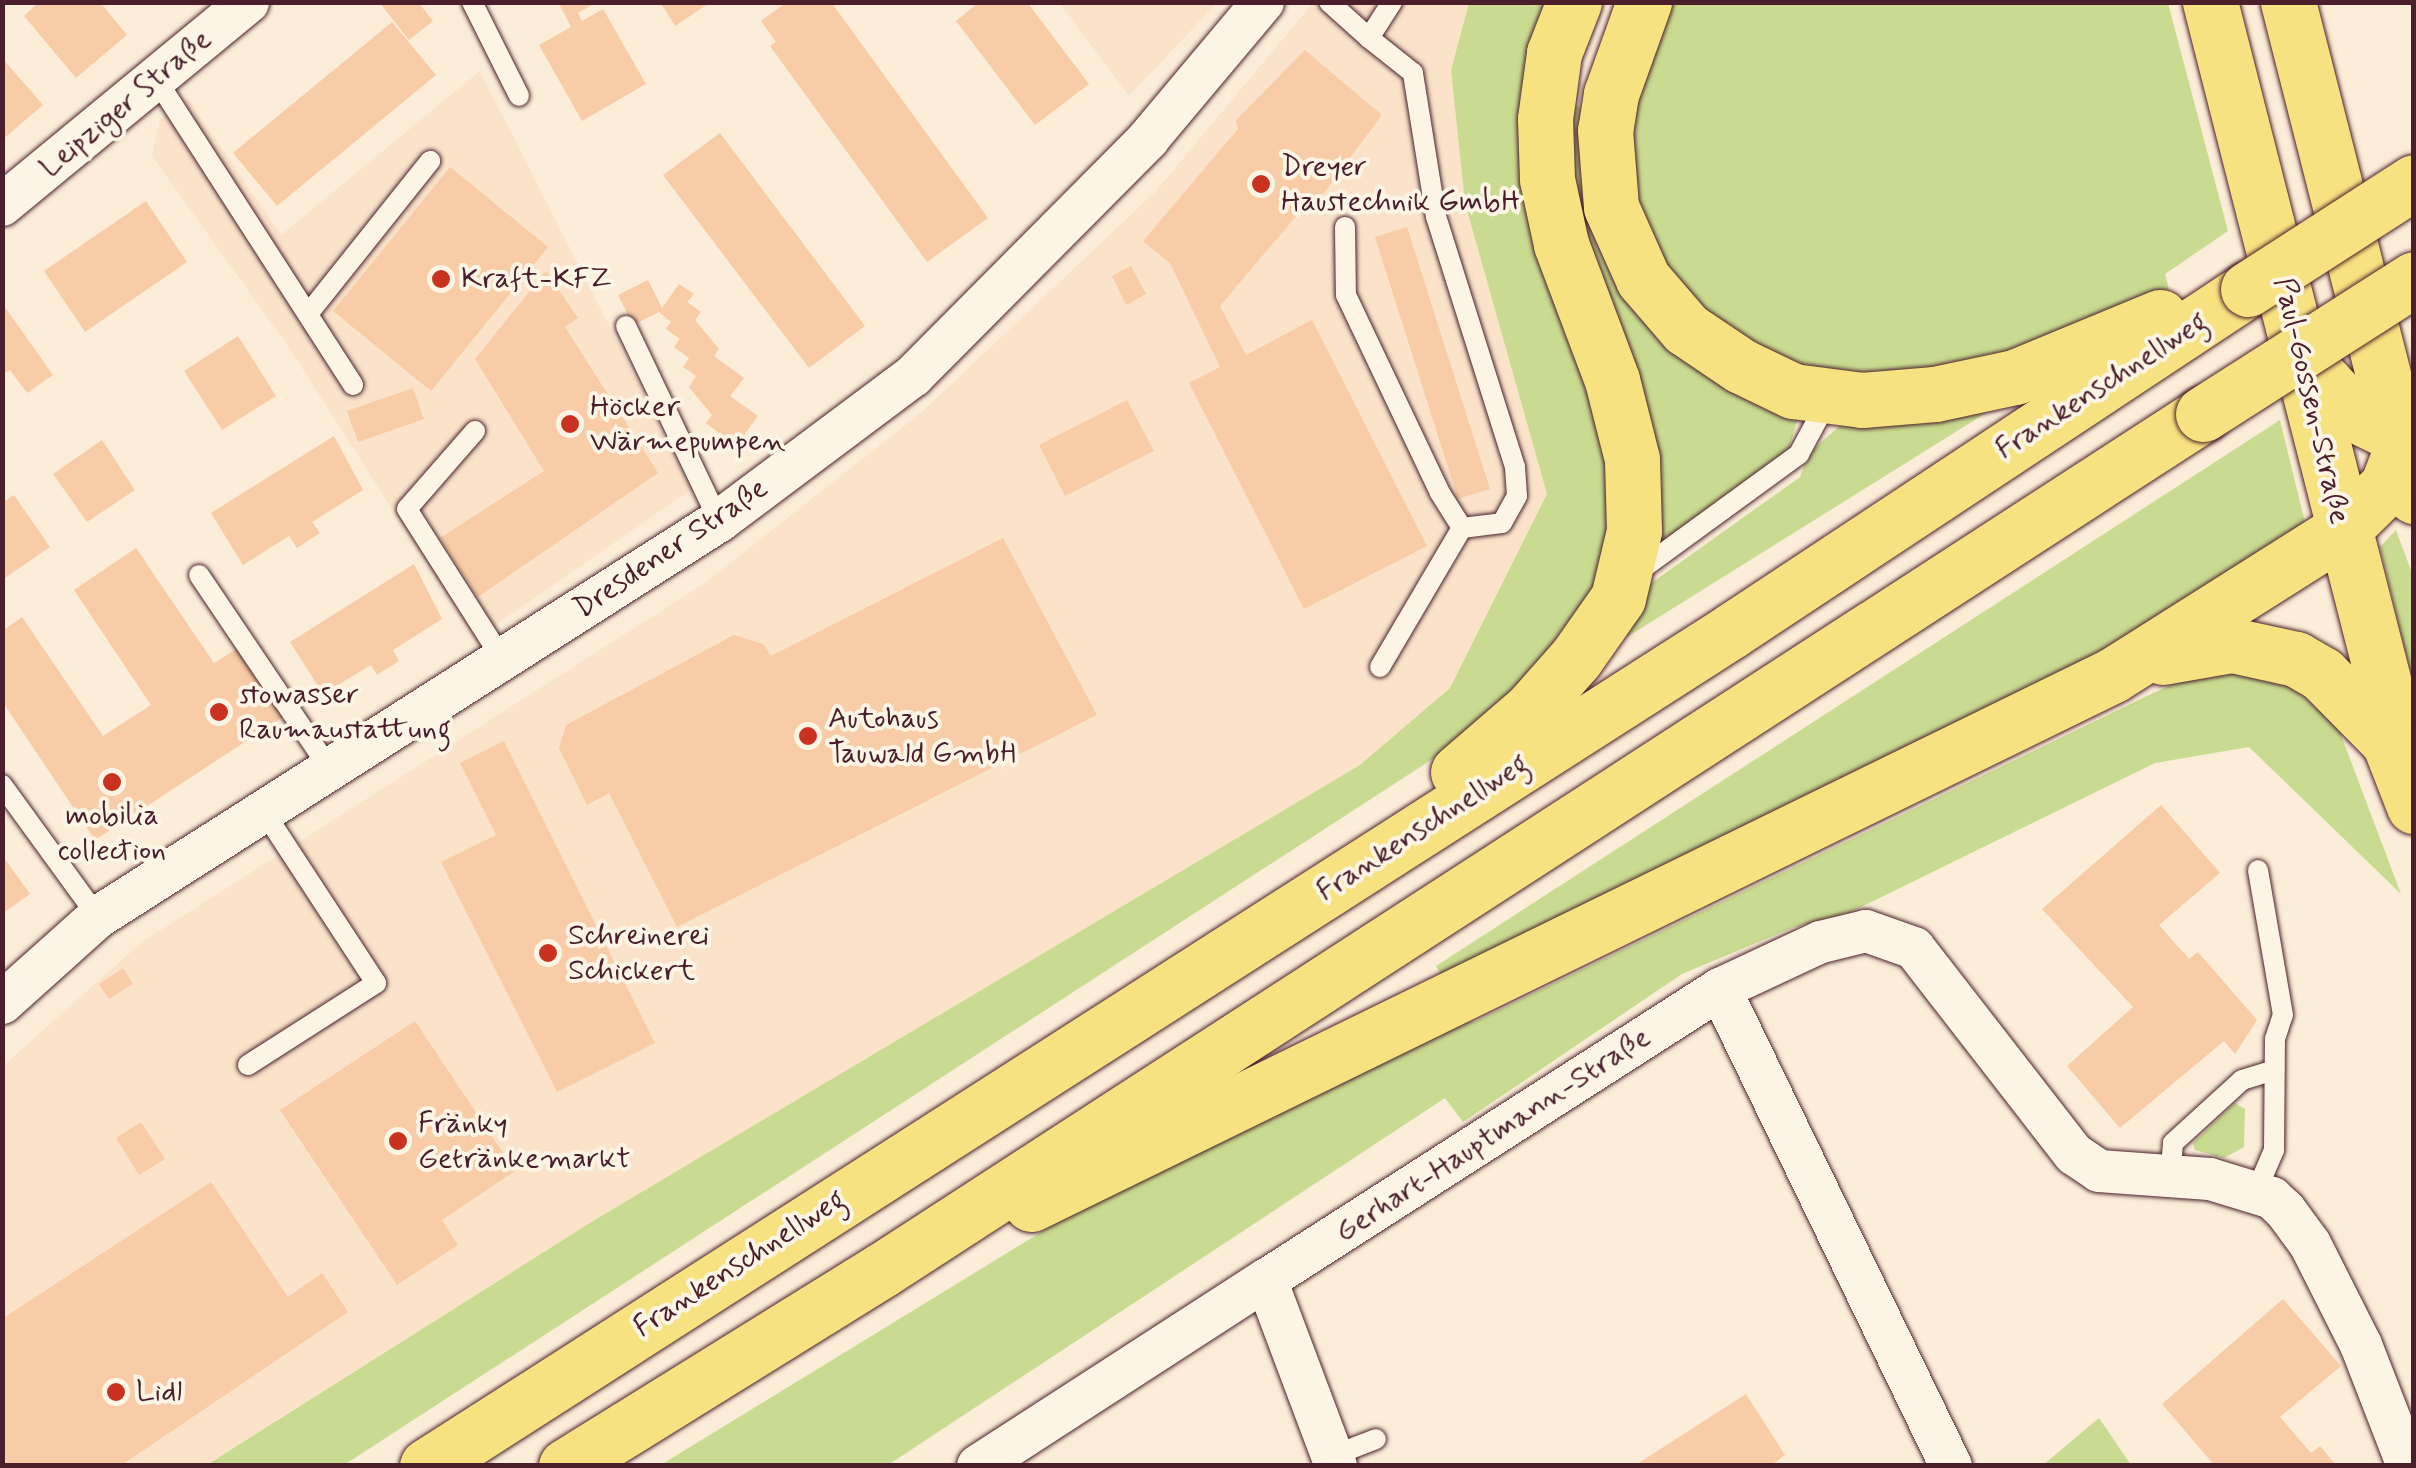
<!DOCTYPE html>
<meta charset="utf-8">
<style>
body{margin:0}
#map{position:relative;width:2416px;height:1468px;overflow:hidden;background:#fbedd8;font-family:Mynerve,sans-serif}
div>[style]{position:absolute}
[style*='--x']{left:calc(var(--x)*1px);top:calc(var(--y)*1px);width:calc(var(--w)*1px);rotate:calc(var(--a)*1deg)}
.built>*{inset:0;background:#fae3c9}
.green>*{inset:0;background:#c9db90}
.building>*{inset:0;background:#f7cca6}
.roads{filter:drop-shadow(0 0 2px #4a1f2b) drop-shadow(0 0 2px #4a1f2b)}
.lane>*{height:20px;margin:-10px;padding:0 10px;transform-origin:10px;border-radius:10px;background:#fcf5e5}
.street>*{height:42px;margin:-21px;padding:0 21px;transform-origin:21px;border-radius:21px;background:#fcf5e5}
.primary>*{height:55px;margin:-27.5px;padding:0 27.5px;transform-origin:27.5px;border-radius:27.5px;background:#f7e281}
.highway>*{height:55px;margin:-27.5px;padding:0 27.5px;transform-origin:27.5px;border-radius:27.5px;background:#f7e281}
.bridges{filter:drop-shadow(0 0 2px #4a1f2b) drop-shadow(0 0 2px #4a1f2b)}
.highway-bridge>*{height:55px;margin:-27.5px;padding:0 27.5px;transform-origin:27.5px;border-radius:27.5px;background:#f7e281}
.dots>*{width:28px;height:28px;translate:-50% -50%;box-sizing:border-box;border:5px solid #fcf5e5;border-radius:50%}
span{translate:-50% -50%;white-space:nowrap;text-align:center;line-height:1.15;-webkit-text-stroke:8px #fcf5e5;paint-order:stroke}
.street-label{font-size:30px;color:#4a1f2b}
.poi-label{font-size:30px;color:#4a1f2b}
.left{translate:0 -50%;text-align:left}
.frame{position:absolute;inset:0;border:5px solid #4a1f2b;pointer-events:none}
</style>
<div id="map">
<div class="built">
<i style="clip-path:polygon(1060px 3px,1217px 3px,1129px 96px)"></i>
<i style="clip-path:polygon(1313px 3px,1469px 3px,1451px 70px,1465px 203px,1548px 494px,1450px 688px,1360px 765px,593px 1221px,205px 1465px,3px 1466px,3px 1066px,142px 942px,705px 583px,922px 412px,1156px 191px)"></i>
<i style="clip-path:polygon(480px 71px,692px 489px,475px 639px,290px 349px,152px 156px,160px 120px,188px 99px,281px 235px)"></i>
</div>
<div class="green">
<i style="clip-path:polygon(1469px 3px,1552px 3px,1564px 312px,1614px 483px,1608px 548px,1589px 605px,1563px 649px,1468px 736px,344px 1465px,205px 1466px,593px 1221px,1360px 765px,1450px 688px,1547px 494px,1465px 203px,1451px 70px)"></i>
<i style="clip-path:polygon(1664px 3px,2168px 3px,2228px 231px,2165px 274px,2169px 289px,2138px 307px,1976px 371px,1800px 373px,1697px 313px,1641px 226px,1624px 131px)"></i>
<i style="clip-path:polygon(1566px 100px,1583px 109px,1593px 210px,1800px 410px,1787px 456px,1664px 546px,1651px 544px,1577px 220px)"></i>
<i style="clip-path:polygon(1980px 403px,1986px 413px,1627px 637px,1643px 589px,1800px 477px,1809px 453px,1850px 417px)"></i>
<i style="clip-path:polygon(2280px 420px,2307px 531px,2128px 642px,1445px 982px,1436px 966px)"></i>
<i style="clip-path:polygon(2396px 530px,2413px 576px,2413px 682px,2380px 547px)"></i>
<i style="clip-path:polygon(2229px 673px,2294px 688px,2338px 727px,2401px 894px,2249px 747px,2155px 763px,1851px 912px,1792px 928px,1682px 974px,1463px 1122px,1445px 1098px,888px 1465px,659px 1466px,1061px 1220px,1343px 1077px,1459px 1022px,1474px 1022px,2147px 696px,2186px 678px)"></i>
<i style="clip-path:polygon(2235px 1103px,2245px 1109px,2244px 1147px,2224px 1158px,2195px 1150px,2193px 1143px)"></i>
<i style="clip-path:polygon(2099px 1418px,2131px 1465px,2043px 1465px)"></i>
</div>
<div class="building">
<i style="clip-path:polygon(39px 2px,100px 2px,127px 35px,76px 78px,24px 16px)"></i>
<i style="clip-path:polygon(379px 2px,418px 2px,433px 21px,409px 40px)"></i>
<i style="clip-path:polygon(558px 2px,597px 2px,578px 13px,582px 21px,603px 9px,646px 84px,582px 121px,539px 45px,571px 27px)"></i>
<i style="clip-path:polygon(660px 2px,711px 2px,675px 26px)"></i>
<i style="clip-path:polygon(787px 2px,831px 2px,988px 218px,927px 262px,770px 46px,776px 42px,761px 21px)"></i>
<i style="clip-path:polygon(979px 2px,1027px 2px,1089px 84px,1035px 125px,956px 21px)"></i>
<i style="clip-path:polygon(392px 22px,436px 75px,277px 206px,233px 153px)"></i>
<i style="clip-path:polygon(1305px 50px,1382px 115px,1323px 194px,1314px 195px,1220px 306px,1246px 355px,1312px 320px,1427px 546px,1304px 609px,1189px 383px,1220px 367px,1170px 263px,1143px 241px,1238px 129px,1236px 120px)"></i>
<i style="clip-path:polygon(2px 58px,43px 105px,2px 140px)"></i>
<i style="clip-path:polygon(720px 133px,865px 326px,809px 368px,663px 175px)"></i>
<i style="clip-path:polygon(450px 167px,548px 247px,431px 391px,333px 311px)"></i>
<i style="clip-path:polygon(146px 201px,187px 262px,85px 332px,44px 271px)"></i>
<i style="clip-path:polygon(1407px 227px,1490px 489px,1458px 499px,1375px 237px)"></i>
<i style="clip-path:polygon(1131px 266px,1146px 294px,1126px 305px,1112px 276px)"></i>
<i style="clip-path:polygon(546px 271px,578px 318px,565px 327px,658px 473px,478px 597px,440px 538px,544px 471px,475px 359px)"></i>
<i style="clip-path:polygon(648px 280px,662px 308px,679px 284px,694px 294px,687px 302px,701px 312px,695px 320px,719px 349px,714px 356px,744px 378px,730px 396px,758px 416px,736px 446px,706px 423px,712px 415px,689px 387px,696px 376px,683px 367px,689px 358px,674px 347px,680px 339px,666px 329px,671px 322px,659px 312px,633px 325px,618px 295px)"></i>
<i style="clip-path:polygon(2px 303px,53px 375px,27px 393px,10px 370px,2px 375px)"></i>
<i style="clip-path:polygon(238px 336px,276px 396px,222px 430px,184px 371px)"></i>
<i style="clip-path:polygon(413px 388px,424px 419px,358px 442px,347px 411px)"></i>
<i style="clip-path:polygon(1127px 400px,1154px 451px,1065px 496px,1039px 445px)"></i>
<i style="clip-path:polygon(334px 436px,363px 490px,312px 522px,320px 533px,297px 548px,289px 536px,243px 565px,211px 513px)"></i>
<i style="clip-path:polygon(102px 440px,135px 490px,87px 522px,53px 474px)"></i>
<i style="clip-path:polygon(14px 495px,50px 547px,2px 580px,2px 503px)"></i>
<i style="clip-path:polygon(1003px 538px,1097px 715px,677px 927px,609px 793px,587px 805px,559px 748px,566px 725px,734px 635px,763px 644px,771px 656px)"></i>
<i style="clip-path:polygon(136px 548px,214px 663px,241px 646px,286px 715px,95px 840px,2px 701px,2px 631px,22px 617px,103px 736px,151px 705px,74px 590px)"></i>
<i style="clip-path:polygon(414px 564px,442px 619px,393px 650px,399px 661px,377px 675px,371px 665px,323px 694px,290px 642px)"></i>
<i style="clip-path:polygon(504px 741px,655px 1043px,557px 1092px,441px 862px,496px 835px,460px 763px)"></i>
<i style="clip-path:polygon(2161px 805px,2220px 873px,2159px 925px,2189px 959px,2198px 952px,2257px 1020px,2235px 1054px,2224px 1041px,2120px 1128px,2067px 1066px,2133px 1007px,2042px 909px)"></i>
<i style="clip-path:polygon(2px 855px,30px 894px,2px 914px)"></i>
<i style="clip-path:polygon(123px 968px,133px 984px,109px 999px,99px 984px)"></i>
<i style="clip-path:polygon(415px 1021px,515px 1171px,442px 1220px,458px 1245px,397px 1285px,280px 1110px)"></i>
<i style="clip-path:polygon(141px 1122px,165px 1159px,139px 1175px,116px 1138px)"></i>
<i style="clip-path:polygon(211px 1182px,288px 1297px,322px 1273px,348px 1312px,120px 1466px,2px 1466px,2px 1319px)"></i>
<i style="clip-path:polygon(2283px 1299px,2341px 1366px,2280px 1417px,2311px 1453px,2320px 1446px,2337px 1466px,2215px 1466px,2162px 1404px)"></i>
<i style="clip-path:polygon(1746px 1394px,1785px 1455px,1770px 1466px,1634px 1466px)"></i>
</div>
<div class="roads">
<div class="lane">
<i style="--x:472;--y:2;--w:105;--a:63.4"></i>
<i style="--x:1329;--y:2;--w:54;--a:42"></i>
<i style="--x:1369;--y:38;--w:43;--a:-57.4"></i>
<i style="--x:156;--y:79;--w:364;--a:57.2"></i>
<i style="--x:1345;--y:227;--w:68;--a:89.2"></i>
<i style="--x:1346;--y:295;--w:219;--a:64.6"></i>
<i style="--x:1440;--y:493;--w:41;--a:57.8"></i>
<i style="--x:1462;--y:528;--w:40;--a:-7.1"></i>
<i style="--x:1502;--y:523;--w:31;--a:-61"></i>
<i style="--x:1517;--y:496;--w:29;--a:-94"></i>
<i style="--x:1515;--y:467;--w:262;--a:-107.5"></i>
<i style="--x:1436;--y:217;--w:146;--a:-99.1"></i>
<i style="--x:1413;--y:73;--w:56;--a:-141.5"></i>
<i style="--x:308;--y:314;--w:196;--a:-51.4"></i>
<i style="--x:626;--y:326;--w:216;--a:64.5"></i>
<i style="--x:475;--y:431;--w:103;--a:131.1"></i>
<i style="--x:407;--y:509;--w:179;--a:57.6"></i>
<i style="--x:1636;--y:573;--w:202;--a:-36.1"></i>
<i style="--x:1799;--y:454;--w:64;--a:-61.8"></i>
<i style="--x:199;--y:575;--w:234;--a:56"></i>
<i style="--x:1380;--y:667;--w:161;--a:-59.5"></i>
<i style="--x:2;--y:785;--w:163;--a:54"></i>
<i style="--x:248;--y:1065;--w:152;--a:-32.6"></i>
<i style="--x:376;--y:983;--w:207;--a:-123.2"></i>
<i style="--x:2170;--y:1178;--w:35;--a:-85"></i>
<i style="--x:2173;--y:1143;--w:93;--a:-42.4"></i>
<i style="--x:2242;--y:1080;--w:34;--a:-17"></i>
<i style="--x:2256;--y:1192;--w:46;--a:-66.8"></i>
<i style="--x:2274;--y:1150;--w:111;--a:-89.5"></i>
<i style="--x:2275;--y:1039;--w:25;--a:-72"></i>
<i style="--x:2283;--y:1015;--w:147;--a:-99.8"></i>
<i style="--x:1332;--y:1456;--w:47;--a:-21.1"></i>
</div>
<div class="street">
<i style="--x:2;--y:205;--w:319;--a:-39.5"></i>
<i style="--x:1720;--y:989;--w:530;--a:64.16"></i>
<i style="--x:2;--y:1003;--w:129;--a:-41.9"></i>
<i style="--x:98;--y:917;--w:737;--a:-32.52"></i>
<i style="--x:719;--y:521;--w:242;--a:-36.8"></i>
<i style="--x:913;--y:376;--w:334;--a:-45.2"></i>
<i style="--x:1148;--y:139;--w:179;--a:-50"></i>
<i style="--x:978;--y:1466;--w:343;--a:-32.9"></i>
<i style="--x:1336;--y:1466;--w:199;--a:-110.6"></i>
<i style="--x:1266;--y:1280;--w:539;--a:-32.66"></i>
<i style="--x:1720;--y:989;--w:111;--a:-25"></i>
<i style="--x:1821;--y:942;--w:46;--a:-13.7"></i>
<i style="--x:1866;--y:931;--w:51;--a:19.5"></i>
<i style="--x:1914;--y:948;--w:261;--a:52.2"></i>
<i style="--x:2074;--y:1154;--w:30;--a:34"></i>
<i style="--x:2099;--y:1171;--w:111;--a:4.1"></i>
<i style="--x:2210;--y:1179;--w:65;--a:17"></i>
<i style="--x:2272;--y:1198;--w:18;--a:43"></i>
<i style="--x:2285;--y:1210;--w:42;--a:53.7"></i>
<i style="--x:2310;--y:1244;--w:113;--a:63.2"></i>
<i style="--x:2361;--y:1345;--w:130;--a:68.8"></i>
</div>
<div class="primary">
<i style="--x:2210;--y:2;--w:797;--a:75.68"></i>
<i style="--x:2288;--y:2;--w:510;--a:75.69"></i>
</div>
<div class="highway">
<i style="--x:1644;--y:2;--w:98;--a:109.7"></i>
<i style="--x:1611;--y:94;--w:36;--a:99"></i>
<i style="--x:1605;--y:130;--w:77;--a:85.5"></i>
<i style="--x:1611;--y:207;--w:79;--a:66"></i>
<i style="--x:1643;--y:279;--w:66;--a:49.3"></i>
<i style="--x:1686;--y:329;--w:66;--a:33.9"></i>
<i style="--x:1741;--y:366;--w:58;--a:25.7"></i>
<i style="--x:1793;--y:391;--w:70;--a:7.4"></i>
<i style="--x:1862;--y:400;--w:73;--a:-4.7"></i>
<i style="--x:1935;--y:394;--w:82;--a:-12"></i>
<i style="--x:2015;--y:377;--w:157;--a:-22.5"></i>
<i style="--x:2306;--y:362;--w:71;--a:47.3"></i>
<i style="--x:2354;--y:414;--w:67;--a:25.8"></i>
<i style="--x:2163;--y:657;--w:70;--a:-9.9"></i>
<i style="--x:2232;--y:645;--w:66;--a:12.3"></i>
<i style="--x:2296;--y:659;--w:30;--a:30"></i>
<i style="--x:2322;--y:674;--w:95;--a:45.4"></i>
<i style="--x:2389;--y:742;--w:69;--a:68.7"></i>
<i style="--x:1458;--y:772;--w:96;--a:-40.8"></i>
<i style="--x:1531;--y:709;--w:68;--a:-48.6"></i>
<i style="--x:1576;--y:658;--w:73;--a:-55"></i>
<i style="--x:1618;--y:598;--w:69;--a:-76.6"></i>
<i style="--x:1634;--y:531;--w:72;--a:-91.6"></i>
<i style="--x:1632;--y:459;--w:81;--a:-104.2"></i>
<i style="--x:1612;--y:380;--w:145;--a:-110.6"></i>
<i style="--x:1561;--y:244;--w:66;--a:-102.2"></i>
<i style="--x:1547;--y:179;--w:60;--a:-91.9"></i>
<i style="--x:1545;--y:119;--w:67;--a:-82.2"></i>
<i style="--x:1554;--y:53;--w:55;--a:-68.6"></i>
<i style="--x:1031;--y:1204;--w:1204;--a:-26.05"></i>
<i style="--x:2113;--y:675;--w:270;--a:-32.3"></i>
<i style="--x:2341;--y:531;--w:64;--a:-44.4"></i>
<i style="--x:2387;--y:486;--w:39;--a:-69"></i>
<i style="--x:427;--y:1466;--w:1548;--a:-32.63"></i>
<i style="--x:1731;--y:631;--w:620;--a:-33.48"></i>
<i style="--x:566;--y:1466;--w:372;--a:-31.8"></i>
<i style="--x:882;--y:1270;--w:1574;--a:-32.94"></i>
</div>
</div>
<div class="bridges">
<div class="highway-bridge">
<i style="--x:2248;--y:289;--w:197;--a:-32.8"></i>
<i style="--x:2203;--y:414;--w:250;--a:-32.6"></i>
</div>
</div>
<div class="dots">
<i style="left:1261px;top:184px;background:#c8321e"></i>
<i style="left:441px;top:279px;background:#c8321e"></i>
<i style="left:570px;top:424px;background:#c8321e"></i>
<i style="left:219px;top:712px;background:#c8321e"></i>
<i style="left:808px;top:736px;background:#c8321e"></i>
<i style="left:112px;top:782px;background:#c8321e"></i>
<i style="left:548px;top:953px;background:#c8321e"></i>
<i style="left:398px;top:1141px;background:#c8321e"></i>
<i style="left:116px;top:1392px;background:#c8321e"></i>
</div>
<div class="street-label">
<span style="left:126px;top:104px;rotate:-40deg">Leipziger Straße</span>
<span style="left:2102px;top:386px;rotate:-33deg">Frankenschnellweg</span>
<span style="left:2311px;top:401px;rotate:77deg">Paul-Gossen-Straße</span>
<span style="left:671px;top:549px;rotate:-34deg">Dresdener Straße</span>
<span style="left:1423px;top:828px;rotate:-33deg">Frankenschnellweg</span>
<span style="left:1493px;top:1135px;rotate:-33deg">Gerhart-Hauptmann-Straße</span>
<span style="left:740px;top:1264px;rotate:-33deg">Frankenschnellweg</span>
</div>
<div class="poi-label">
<span class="left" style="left:1281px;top:184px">Dreyer<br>Haustechnik GmbH</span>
<span class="left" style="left:461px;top:279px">Kraft-KFZ</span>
<span class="left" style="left:590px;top:424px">Höcker<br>Wärmepumpen</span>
<span class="left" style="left:239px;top:712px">stowasser<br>Raumaustattung</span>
<span class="left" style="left:828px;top:736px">Autohaus<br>Tauwald GmbH</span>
<span style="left:112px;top:833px">mobilia<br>collection</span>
<span class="left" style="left:568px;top:953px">Schreinerei<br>Schickert</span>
<span class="left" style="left:418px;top:1141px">Fränky<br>Getränkemarkt</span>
<span class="left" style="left:136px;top:1392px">Lidl</span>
</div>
<div class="frame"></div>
</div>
